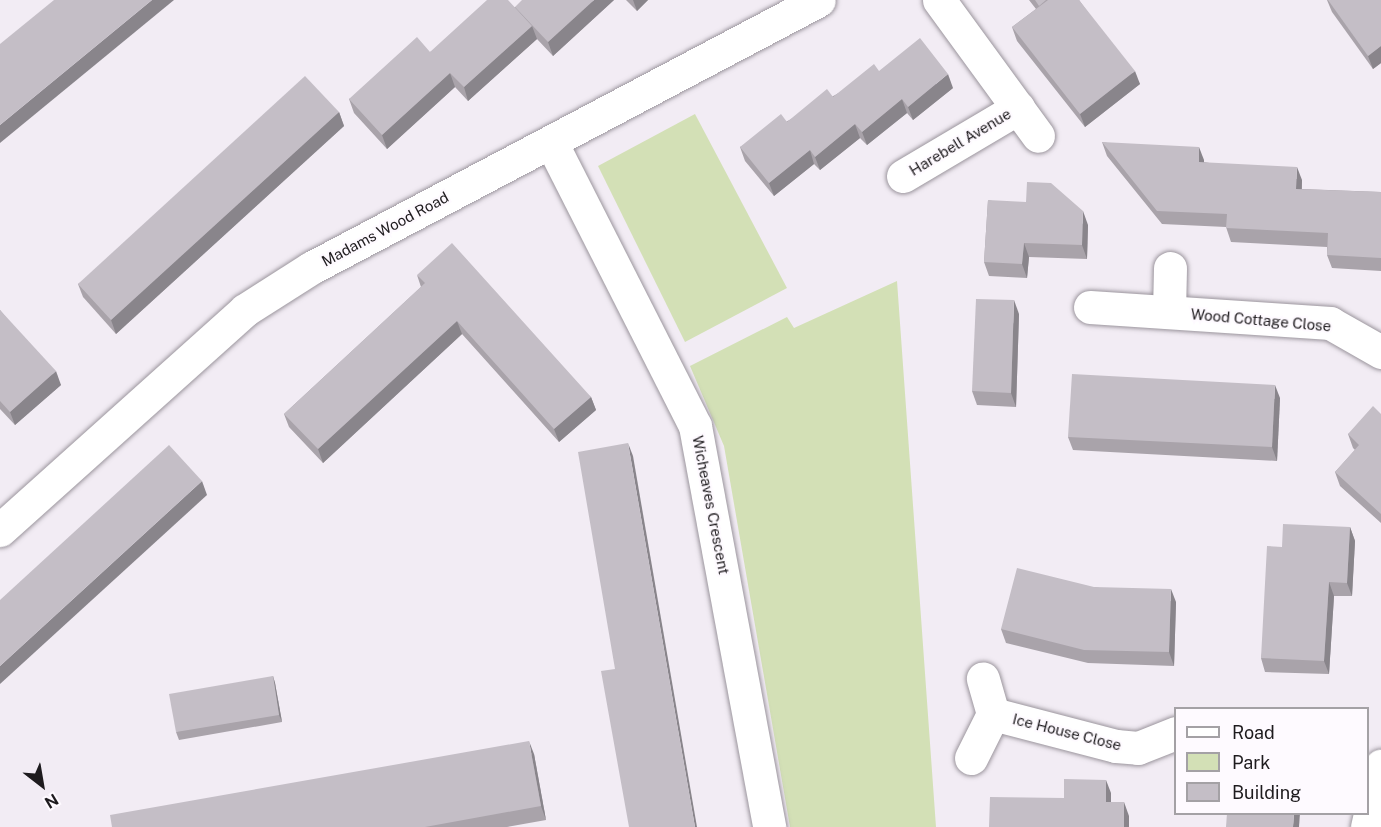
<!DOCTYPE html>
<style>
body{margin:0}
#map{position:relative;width:1381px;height:827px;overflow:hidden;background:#f2ecf4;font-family:"Public Sans",sans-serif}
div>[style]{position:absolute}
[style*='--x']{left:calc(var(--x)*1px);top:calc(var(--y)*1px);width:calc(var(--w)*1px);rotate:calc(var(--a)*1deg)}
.green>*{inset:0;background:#d3e0b6}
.roads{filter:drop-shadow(0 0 2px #9b959d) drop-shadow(0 0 2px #9b959d)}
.minor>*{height:33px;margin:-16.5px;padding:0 16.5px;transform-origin:16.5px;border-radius:16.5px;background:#fff}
.wall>*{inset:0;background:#a9a3aa}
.shaded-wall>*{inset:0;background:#89858b}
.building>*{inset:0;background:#c4bec6}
span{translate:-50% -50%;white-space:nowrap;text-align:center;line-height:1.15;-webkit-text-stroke:4.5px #fefaff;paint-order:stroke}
.street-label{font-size:15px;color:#1e1b1e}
.legend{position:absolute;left:1174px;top:707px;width:195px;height:108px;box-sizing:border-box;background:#fefaff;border:2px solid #a4a1a5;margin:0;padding:8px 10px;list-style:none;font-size:18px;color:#1e1b1e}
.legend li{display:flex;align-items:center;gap:12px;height:30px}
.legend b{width:30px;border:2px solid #a4a1a5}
.north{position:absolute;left:12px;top:755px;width:60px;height:60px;-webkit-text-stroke:4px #fefaff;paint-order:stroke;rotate:149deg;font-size:16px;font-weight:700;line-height:24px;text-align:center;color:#1e1b1e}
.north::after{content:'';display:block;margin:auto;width:21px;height:27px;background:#1e1b1e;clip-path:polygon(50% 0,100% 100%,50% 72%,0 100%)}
</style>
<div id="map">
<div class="green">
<i style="clip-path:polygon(695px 114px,787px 288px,685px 342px,598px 166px)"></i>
<i style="clip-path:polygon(897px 281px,936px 827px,790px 827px,724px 446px,690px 366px,787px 317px,794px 328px)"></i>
</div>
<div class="roads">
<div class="minor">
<i style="--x:939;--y:0;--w:168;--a:53.9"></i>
<i style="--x:551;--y:142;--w:318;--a:63.1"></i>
<i style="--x:695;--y:426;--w:408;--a:79.5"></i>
<i style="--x:903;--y:176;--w:134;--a:-30.6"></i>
<i style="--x:1090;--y:307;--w:241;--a:3.8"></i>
<i style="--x:1330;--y:323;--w:59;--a:29.6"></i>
<i style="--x:1169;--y:312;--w:44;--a:-88.7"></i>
<i style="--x:0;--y:530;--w:329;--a:-41.9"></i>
<i style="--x:245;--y:310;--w:78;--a:-32.5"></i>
<i style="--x:311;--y:268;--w:574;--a:-27.81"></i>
<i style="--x:993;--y:714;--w:127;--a:14.6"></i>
<i style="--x:1116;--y:746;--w:22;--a:5"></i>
<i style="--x:1138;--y:748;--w:41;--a:-21.5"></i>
<i style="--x:971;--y:758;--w:49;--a:-63.4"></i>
<i style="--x:993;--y:714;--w:37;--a:-106"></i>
<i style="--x:1367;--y:827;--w:63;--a:-77.1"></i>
</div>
</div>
<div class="wall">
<i style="clip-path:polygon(614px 0,553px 56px,537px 39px,468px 101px,455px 87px,387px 149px,354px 113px,349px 99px,430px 52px,515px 7px)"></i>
<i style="clip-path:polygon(626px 0,648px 0,637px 11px)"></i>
<i style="clip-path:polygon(1029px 0,1079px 0,1140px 84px,1085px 127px,1017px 41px,1012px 27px,1036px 9px)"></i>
<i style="clip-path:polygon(1327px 0,1381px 0,1381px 63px,1373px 69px,1332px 12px)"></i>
<i style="clip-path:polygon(879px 71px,953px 88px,913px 120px,907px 113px,867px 145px,860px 138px,820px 170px,814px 164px,774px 196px,745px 161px,740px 147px)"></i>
<i style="clip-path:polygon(339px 112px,344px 126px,116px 334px,83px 297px,78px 284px)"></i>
<i style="clip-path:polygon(1102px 142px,1204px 160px,1204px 162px,1302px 180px,1302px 189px,1381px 192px,1381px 271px,1332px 268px,1327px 255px,1327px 247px,1231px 242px,1226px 227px,1162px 224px,1107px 156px)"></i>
<i style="clip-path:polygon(988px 200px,1088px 225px,1087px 259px,1029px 257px,1027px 278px,989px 276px,984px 262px)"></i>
<i style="clip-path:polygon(417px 275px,591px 397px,596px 410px,559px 442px,462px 334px,323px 463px,289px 427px,284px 414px,421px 287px)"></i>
<i style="clip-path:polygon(0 310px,61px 385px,15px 425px,0 409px)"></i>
<i style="clip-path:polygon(1019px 314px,1016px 407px,977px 405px,972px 391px)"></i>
<i style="clip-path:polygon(1280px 398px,1277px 461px,1073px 450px,1068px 437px)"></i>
<i style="clip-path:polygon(1381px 414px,1381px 523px,1340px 486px,1335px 472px,1355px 450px,1353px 448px,1348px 434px)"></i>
<i style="clip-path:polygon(1350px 527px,1355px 541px,1352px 596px,1334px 596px,1329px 674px,1265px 672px,1261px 658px,1282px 547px)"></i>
<i style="clip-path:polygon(1094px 587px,1176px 602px,1174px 666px,1088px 663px,1006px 643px,1001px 629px)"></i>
<i style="clip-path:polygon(273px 676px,275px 683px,282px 722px,179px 740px,176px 732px)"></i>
<i style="clip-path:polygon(534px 754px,546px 820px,507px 827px,112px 827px)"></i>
</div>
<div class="shaded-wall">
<i style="clip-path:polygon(152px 0,174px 0,0 143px,0 125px)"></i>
<i style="clip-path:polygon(594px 0,614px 0,553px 56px,548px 42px)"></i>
<i style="clip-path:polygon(633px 0,648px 0,637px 11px)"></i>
<i style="clip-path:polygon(532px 26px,537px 39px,468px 101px,464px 87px)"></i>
<i style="clip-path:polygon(1381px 46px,1381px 63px,1373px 69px,1368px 56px)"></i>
<i style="clip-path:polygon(1135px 71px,1140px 84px,1085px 127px,1080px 114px)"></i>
<i style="clip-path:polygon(450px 73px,455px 87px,387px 149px,382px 135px)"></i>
<i style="clip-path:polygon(948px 74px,953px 88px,913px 120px,908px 107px)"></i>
<i style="clip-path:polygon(902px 99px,907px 113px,867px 145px,862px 132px)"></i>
<i style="clip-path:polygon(339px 112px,344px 126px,116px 334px,111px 320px)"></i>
<i style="clip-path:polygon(855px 124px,860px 138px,820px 170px,815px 157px)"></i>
<i style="clip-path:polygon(1199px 147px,1204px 160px,1204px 175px,1199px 162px)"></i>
<i style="clip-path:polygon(810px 150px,814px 164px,774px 196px,769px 183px)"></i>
<i style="clip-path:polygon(1297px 167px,1302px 180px,1301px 202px,1296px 189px)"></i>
<i style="clip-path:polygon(1083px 211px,1088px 225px,1087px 259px,1082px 245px)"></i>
<i style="clip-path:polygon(1024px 243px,1029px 257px,1027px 278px,1022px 264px)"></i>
<i style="clip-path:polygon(1014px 300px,1019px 314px,1016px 407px,1011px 393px)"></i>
<i style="clip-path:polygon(457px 321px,462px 334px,323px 463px,318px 449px)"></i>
<i style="clip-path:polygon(56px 371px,61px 385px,15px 425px,10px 412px)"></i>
<i style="clip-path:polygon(1275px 385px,1280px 398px,1277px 461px,1272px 447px)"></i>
<i style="clip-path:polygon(591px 397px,596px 410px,559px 442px,554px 429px)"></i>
<i style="clip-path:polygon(628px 443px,633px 456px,697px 827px,695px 827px)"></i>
<i style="clip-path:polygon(202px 481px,207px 495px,0 684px,0 666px)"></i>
<i style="clip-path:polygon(1350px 527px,1355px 541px,1352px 596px,1347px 583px)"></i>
<i style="clip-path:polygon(1329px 582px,1334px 596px,1329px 674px,1324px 661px)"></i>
<i style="clip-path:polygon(1171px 589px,1176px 602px,1174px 666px,1169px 652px)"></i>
<i style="clip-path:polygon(273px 676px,275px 683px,282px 722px,279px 715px)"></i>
<i style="clip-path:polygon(529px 741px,534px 754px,546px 820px,541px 806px)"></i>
<i style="clip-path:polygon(1106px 780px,1111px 793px,1111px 816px,1106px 802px)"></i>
<i style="clip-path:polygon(1124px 802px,1129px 816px,1129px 827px,1124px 827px)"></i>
<i style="clip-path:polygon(1294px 813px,1300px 813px,1299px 827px,1293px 827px)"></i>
</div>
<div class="building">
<i style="clip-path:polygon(54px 0,152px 0,0 125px,0 44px)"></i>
<i style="clip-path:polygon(487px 0,508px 0,532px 26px,464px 87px,450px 73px,382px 135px,349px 99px,417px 37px,430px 52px)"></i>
<i style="clip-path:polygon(522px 0,594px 0,548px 42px,515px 7px)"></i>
<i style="clip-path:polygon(1035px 0,1046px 0,1039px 6px)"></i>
<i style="clip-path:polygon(1048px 0,1079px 0,1135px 71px,1080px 114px,1012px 27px)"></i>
<i style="clip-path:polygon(1328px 0,1381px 0,1381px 46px,1368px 56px)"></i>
<i style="clip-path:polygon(920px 38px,948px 74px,908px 107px,902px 99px,862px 132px,855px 124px,815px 157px,810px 150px,769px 183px,740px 147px,781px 114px,787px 122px,827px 89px,833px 97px,874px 64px,879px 71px)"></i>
<i style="clip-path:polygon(305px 76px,339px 112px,111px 320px,78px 284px)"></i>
<i style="clip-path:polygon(1102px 142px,1199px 147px,1199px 162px,1297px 167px,1296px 189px,1381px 192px,1381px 258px,1327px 255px,1328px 233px,1226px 228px,1227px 214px,1157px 211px)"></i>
<i style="clip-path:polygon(1027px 182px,1051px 183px,1083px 211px,1082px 245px,1024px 243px,1022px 264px,984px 262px,988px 200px,1026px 202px)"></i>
<i style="clip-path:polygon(452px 243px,591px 397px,554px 429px,457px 321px,318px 449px,284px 414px,425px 283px,417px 275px)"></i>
<i style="clip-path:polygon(976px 299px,1014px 300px,1011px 393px,972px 391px)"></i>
<i style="clip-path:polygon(0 310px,56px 371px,10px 412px,0 401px)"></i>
<i style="clip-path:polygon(1072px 374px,1275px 385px,1272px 447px,1068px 437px)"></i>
<i style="clip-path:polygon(1373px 406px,1381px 414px,1381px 514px,1335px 472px,1359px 445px,1348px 434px)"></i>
<i style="clip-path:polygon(628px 443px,695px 827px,629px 827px,601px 671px,615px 669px,578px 452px)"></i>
<i style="clip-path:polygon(169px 445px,202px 481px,0 666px,0 600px)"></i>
<i style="clip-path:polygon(1283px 524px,1350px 527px,1347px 583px,1329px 582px,1324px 661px,1261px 658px,1267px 546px,1282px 547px)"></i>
<i style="clip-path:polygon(1017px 568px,1094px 587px,1171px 589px,1169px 652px,1084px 650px,1001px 629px)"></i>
<i style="clip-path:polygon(273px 676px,279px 715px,176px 732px,169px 694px)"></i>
<i style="clip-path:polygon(529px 741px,541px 806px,425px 827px,112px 827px,110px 815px)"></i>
<i style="clip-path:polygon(1064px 779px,1106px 780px,1106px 802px,1124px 802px,1124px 827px,989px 827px,990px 797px,1064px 798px)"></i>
<i style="clip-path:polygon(1227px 813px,1294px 813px,1293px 827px,1226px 827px)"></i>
</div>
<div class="street-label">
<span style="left:960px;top:142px;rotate:-31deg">Harebell Avenue</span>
<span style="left:385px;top:229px;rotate:-28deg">Madams Wood Road</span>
<span style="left:1261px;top:320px;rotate:5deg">Wood Cottage Close</span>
<span style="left:711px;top:505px;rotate:79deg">Wicheaves Crescent</span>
<span style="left:1067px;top:732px;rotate:14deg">Ice House Close</span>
</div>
<ul class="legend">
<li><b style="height:8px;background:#fff"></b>Road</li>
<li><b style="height:16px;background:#d3e0b6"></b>Park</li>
<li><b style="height:16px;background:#c4bec6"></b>Building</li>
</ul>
<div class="north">N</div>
</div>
